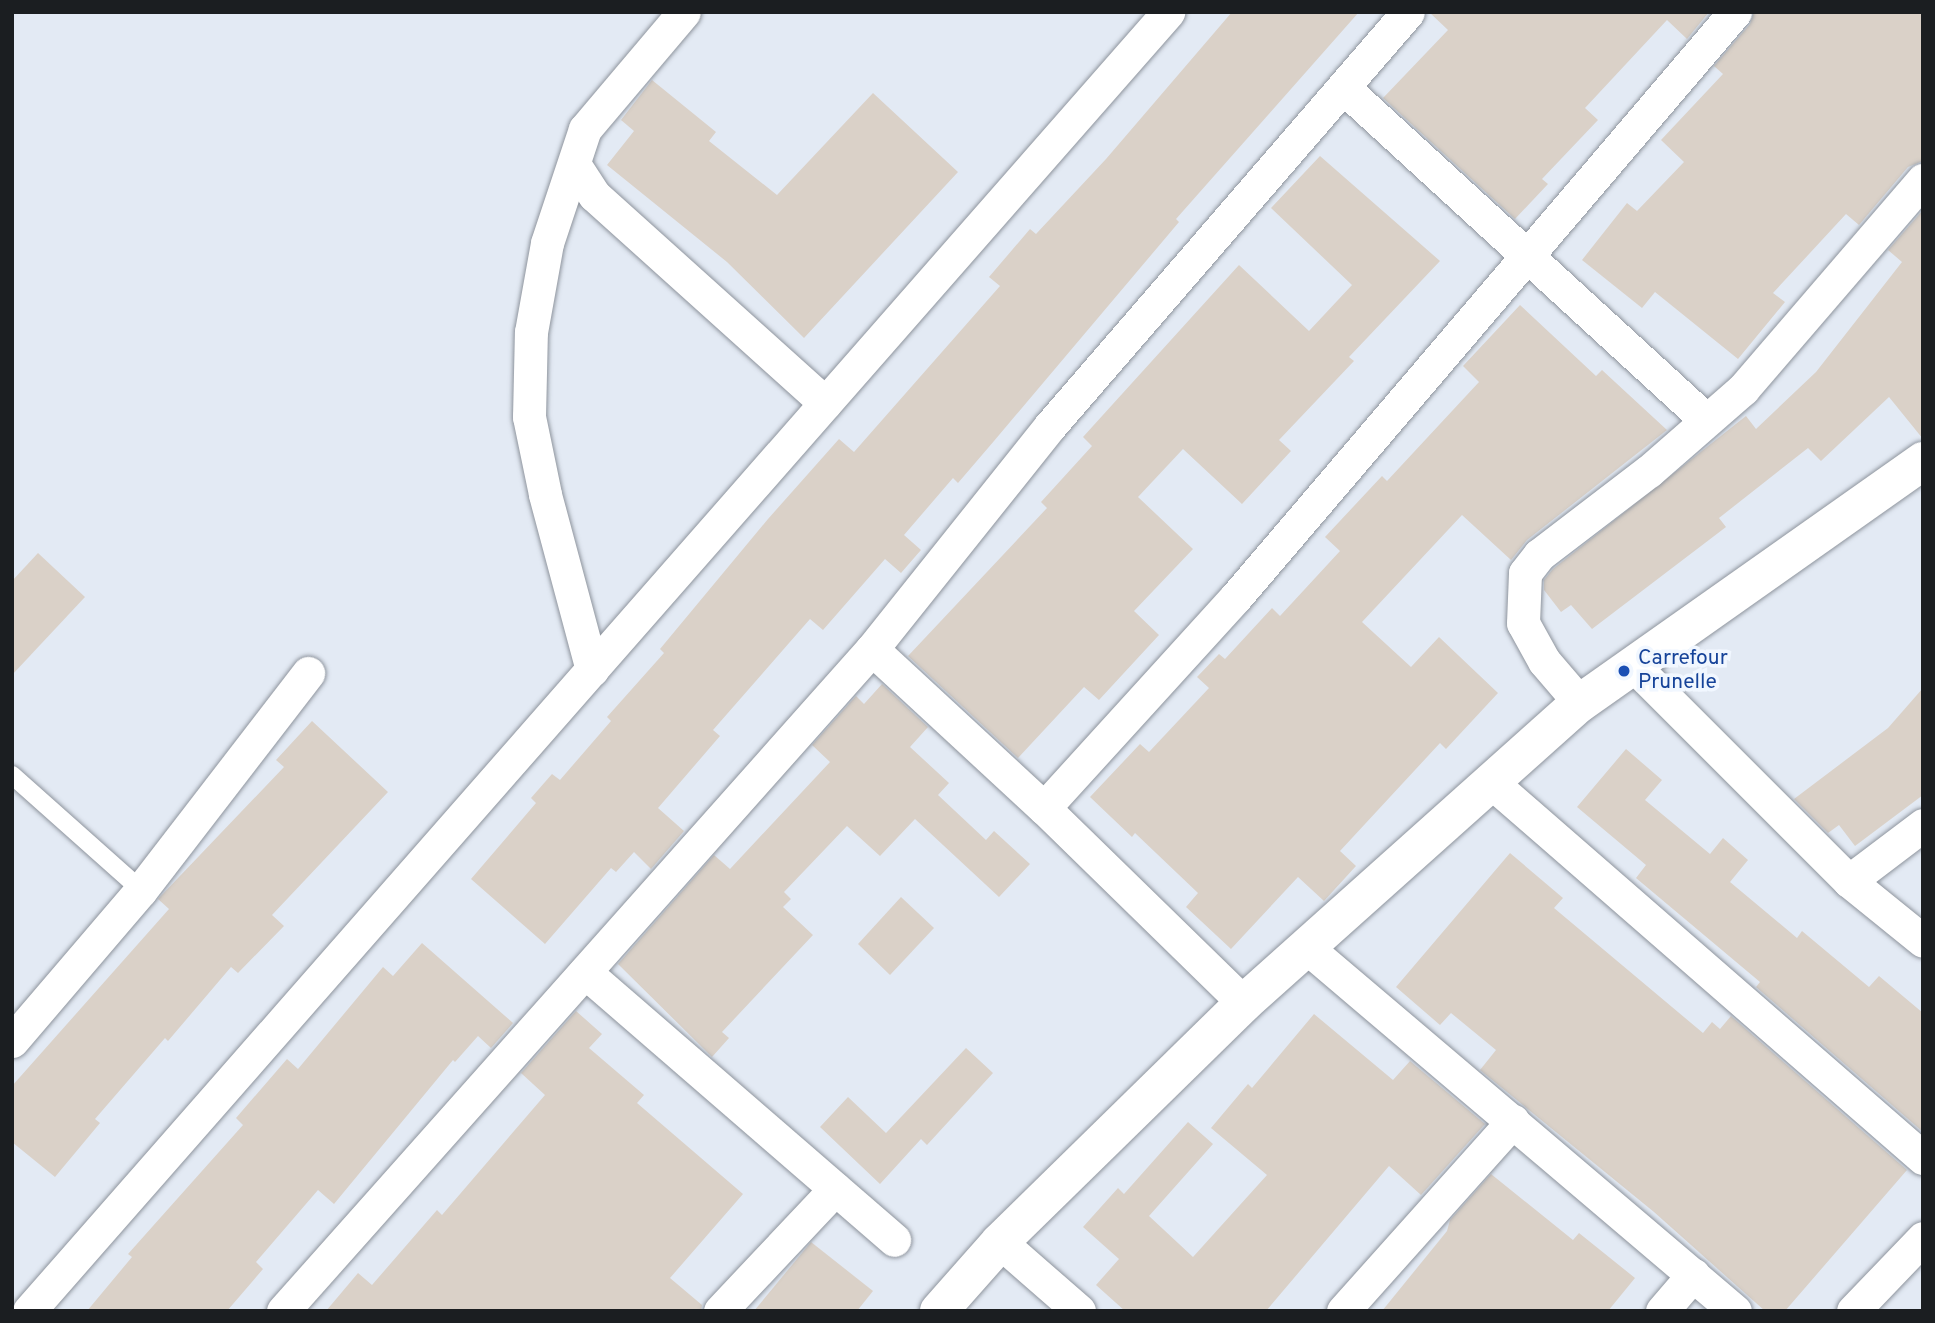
<!DOCTYPE html>
<style>
body{margin:0}
#map{position:relative;width:1935px;height:1323px;overflow:hidden;background:#e3eaf4;font-family:Overpass,sans-serif}
div>[style]{position:absolute}
[style*='--x']{left:calc(var(--x)*1px);top:calc(var(--y)*1px);width:calc(var(--w)*1px);rotate:calc(var(--a)*1deg)}
.building>*{inset:0;background:#dad1c8}
.roads{filter:drop-shadow(0 0 2px #8e949d) drop-shadow(0 0 2px #8e949d)}
.lane>*{height:18px;margin:-9px;padding:0 9px;transform-origin:9px;border-radius:9px;background:#fff}
.street>*{height:33px;margin:-16.5px;padding:0 16.5px;transform-origin:16.5px;border-radius:16.5px;background:#fff}
.secondary>*{height:38px;margin:-19px;padding:0 19px;transform-origin:19px;border-radius:19px;background:#fff}
.dots>*{width:19px;height:19px;translate:-50% -50%;box-sizing:border-box;border:4px solid #f1f7ff;border-radius:50%}
span{translate:-50% -50%;white-space:nowrap;text-align:center;line-height:1.15;-webkit-text-stroke:7px #f1f7ff;paint-order:stroke}
.transit-label{font-size:21px;color:#164399}
.left{translate:0 -50%;text-align:left}
.frame{position:absolute;inset:0;border:14px solid #1b1e21;pointer-events:none}
</style>
<div id="map">
<div class="building">
<i style="clip-path:polygon(1232px 12px,1359px 12px,1176px 219px,1179px 222px,994px 441px,958px 483px,953px 478px,904px 535px,921px 550px,901px 573px,885px 559px,823px 630px,810px 619px,713px 730px,720px 736px,658px 808px,684px 831px,651px 869px,634px 852px,616px 872px,611px 868px,545px 944px,471px 879px,536px 803px,531px 798px,552px 774px,560px 780px,611px 721px,607px 717px,664px 653px,660px 649px,768px 519px,839px 439px,854px 452px,1000px 286px,989px 277px,1030px 229px,1036px 234px,1106px 159px)"></i>
<i style="clip-path:polygon(1429px 12px,1709px 12px,1687px 39px,1667px 20px,1585px 108px,1598px 120px,1542px 179px,1548px 184px,1515px 219px,1383px 98px,1448px 30px)"></i>
<i style="clip-path:polygon(1754px 12px,1923px 12px,1923px 161px,1908px 167px,1859px 225px,1846px 214px,1773px 293px,1785px 302px,1738px 359px,1655px 292px,1642px 308px,1582px 260px,1627px 203px,1637px 211px,1684px 162px,1661px 140px,1723px 74px,1714px 66px,1750px 24px)"></i>
<i style="clip-path:polygon(652px 80px,716px 132px,709px 141px,777px 195px,873px 93px,958px 172px,804px 338px,727px 262px,607px 165px,634px 131px,621px 120px)"></i>
<i style="clip-path:polygon(1320px 156px,1440px 261px,1349px 357px,1354px 361px,1279px 440px,1291px 451px,1242px 504px,1183px 449px,1138px 497px,1193px 549px,1134px 611px,1159px 635px,1099px 700px,1084px 687px,1018px 758px,908px 656px,1047px 508px,1041px 502px,1092px 446px,1083px 437px,1239px 265px,1309px 331px,1352px 285px,1271px 208px)"></i>
<i style="clip-path:polygon(1923px 210px,1923px 439px,1889px 397px,1821px 461px,1808px 448px,1719px 518px,1726px 527px,1592px 629px,1571px 605px,1561px 612px,1544px 590px,1544px 580px,1553px 569px,1746px 416px,1756px 429px,1816px 372px,1902px 262px,1888px 250px)"></i>
<i style="clip-path:polygon(1520px 305px,1596px 376px,1602px 370px,1667px 430px,1527px 540px,1511px 560px,1462px 515px,1362px 622px,1411px 667px,1439px 637px,1498px 693px,1446px 749px,1440px 743px,1340px 851px,1356px 866px,1324px 901px,1298px 877px,1231px 949px,1186px 907px,1198px 893px,1135px 833px,1132px 837px,1090px 797px,1140px 744px,1149px 752px,1209px 688px,1197px 677px,1219px 654px,1225px 659px,1272px 608px,1280px 616px,1340px 551px,1325px 537px,1382px 476px,1387px 481px,1479px 382px,1463px 366px)"></i>
<i style="clip-path:polygon(38px 553px,85px 597px,12px 675px,12px 581px)"></i>
<i style="clip-path:polygon(882px 684px,928px 727px,910px 747px,949px 783px,938px 795px,986px 840px,994px 831px,1030px 864px,999px 897px,915px 819px,880px 856px,847px 826px,784px 892px,791px 899px,783px 907px,813px 935px,722px 1032px,729px 1038px,712px 1057px,618px 964px,714px 855px,730px 869px,830px 762px,812px 745px,856px 696px,864px 704px)"></i>
<i style="clip-path:polygon(1923px 688px,1923px 795px,1855px 846px,1839px 825px,1828px 833px,1794px 799px,1888px 728px)"></i>
<i style="clip-path:polygon(312px 721px,388px 792px,272px 915px,284px 926px,238px 973px,231px 967px,168px 1041px,165px 1038px,95px 1119px,100px 1123px,55px 1177px,12px 1142px,12px 1086px,169px 909px,158px 899px,284px 767px,276px 760px)"></i>
<i style="clip-path:polygon(1626px 749px,1662px 780px,1645px 800px,1710px 854px,1723px 838px,1748px 860px,1730px 882px,1797px 938px,1802px 931px,1869px 987px,1879px 976px,1923px 1013px,1923px 1132px,1756px 987px,1760px 982px,1636px 878px,1646px 865px,1577px 807px)"></i>
<i style="clip-path:polygon(1510px 853px,1563px 898px,1554px 908px,1703px 1033px,1712px 1022px,1720px 1029px,1731px 1016px,1907px 1170px,1785px 1311px,1765px 1311px,1654px 1212px,1480px 1070px,1496px 1050px,1451px 1013px,1440px 1025px,1396px 987px)"></i>
<i style="clip-path:polygon(901px 897px,934px 928px,890px 975px,858px 944px)"></i>
<i style="clip-path:polygon(422px 943px,513px 1023px,491px 1048px,478px 1036px,455px 1062px,453px 1060px,334px 1204px,318px 1190px,256px 1262px,263px 1269px,227px 1311px,87px 1311px,132px 1257px,128px 1254px,243px 1125px,236px 1118px,287px 1059px,298px 1069px,383px 967px,393px 976px)"></i>
<i style="clip-path:polygon(576px 1011px,602px 1034px,589px 1048px,644px 1095px,637px 1103px,743px 1194px,670px 1278px,702px 1305px,701px 1311px,326px 1311px,358px 1273px,372px 1285px,437px 1210px,442px 1215px,545px 1095px,521px 1073px)"></i>
<i style="clip-path:polygon(1314px 1014px,1393px 1080px,1410px 1061px,1485px 1124px,1421px 1195px,1389px 1166px,1266px 1311px,1125px 1311px,1096px 1285px,1119px 1259px,1083px 1227px,1118px 1188px,1124px 1194px,1188px 1122px,1213px 1144px,1149px 1216px,1193px 1257px,1267px 1175px,1211px 1128px,1248px 1084px,1252px 1088px)"></i>
<i style="clip-path:polygon(966px 1048px,993px 1073px,927px 1145px,921px 1139px,880px 1184px,820px 1127px,848px 1097px,886px 1133px)"></i>
<i style="clip-path:polygon(1491px 1174px,1573px 1240px,1579px 1233px,1635px 1278px,1608px 1311px,1382px 1311px,1447px 1231px,1450px 1220px)"></i>
<i style="clip-path:polygon(811px 1242px,873px 1291px,857px 1311px,754px 1311px)"></i>
</div>
<div class="roads">
<div class="lane">
<i style="--x:12;--y:775;--w:173;--a:41.7"></i>
</div>
<div class="street">
<i style="--x:1345;--y:89;--w:490;--a:42.5"></i>
<i style="--x:574;--y:164;--w:37;--a:57"></i>
<i style="--x:594;--y:195;--w:311;--a:42"></i>
<i style="--x:872;--y:649;--w:234;--a:42.8"></i>
<i style="--x:1044;--y:808;--w:279;--a:44.3"></i>
<i style="--x:1633;--y:665;--w:305;--a:45"></i>
<i style="--x:1849;--y:881;--w:95;--a:39"></i>
<i style="--x:592;--y:670;--w:182;--a:-105"></i>
<i style="--x:545;--y:494;--w:79;--a:-101.7"></i>
<i style="--x:529;--y:417;--w:85;--a:-88.7"></i>
<i style="--x:531;--y:332;--w:90;--a:-79.8"></i>
<i style="--x:547;--y:243;--w:120;--a:-71.6"></i>
<i style="--x:585;--y:129;--w:153;--a:-49.8"></i>
<i style="--x:1580;--y:703;--w:55;--a:-130.6"></i>
<i style="--x:1544;--y:661;--w:43;--a:-118.9"></i>
<i style="--x:1523;--y:623;--w:50;--a:-87.7"></i>
<i style="--x:1525;--y:573;--w:23;--a:-52"></i>
<i style="--x:1539;--y:555;--w:138;--a:-37.4"></i>
<i style="--x:1649;--y:471;--w:125;--a:-41.1"></i>
<i style="--x:1743;--y:389;--w:276;--a:-49.3"></i>
<i style="--x:1491;--y:782;--w:573;--a:41.04"></i>
<i style="--x:1044;--y:808;--w:285;--a:-47.7"></i>
<i style="--x:1236;--y:597;--w:769;--a:-49.54"></i>
<i style="--x:1849;--y:881;--w:93;--a:-37.1"></i>
<i style="--x:1305;--y:946;--w:564;--a:40.33"></i>
<i style="--x:585;--y:972;--w:409;--a:40.9"></i>
<i style="--x:12;--y:1041;--w:199;--a:-49.5"></i>
<i style="--x:141;--y:890;--w:274;--a:-52.4"></i>
<i style="--x:1000;--y:1242;--w:105;--a:41.1"></i>
<i style="--x:29;--y:1311;--w:1728;--a:-48.75"></i>
<i style="--x:283;--y:1311;--w:886;--a:-48.34"></i>
<i style="--x:872;--y:649;--w:285;--a:-51.4"></i>
<i style="--x:1050;--y:426;--w:547;--a:-49.15"></i>
<i style="--x:720;--y:1311;--w:168;--a:-46.7"></i>
<i style="--x:1343;--y:1311;--w:255;--a:-48.2"></i>
<i style="--x:1662;--y:1311;--w:48;--a:-49.3"></i>
<i style="--x:1853;--y:1311;--w:101;--a:-46.2"></i>
</div>
<div class="secondary">
<i style="--x:939;--y:1311;--w:92;--a:-48.5"></i>
<i style="--x:1000;--y:1242;--w:342;--a:-44.4"></i>
<i style="--x:1244;--y:1003;--w:450;--a:-41.8"></i>
<i style="--x:1580;--y:703;--w:420;--a:-35.2"></i>
</div>
</div>
<div class="dots">
<i style="left:1624px;top:671px;background:#1a4fb4"></i>
</div>
<div class="transit-label">
<span class="left" style="left:1638px;top:671px">Carrefour<br>Prunelle</span>
</div>
<div class="frame"></div>
</div>
